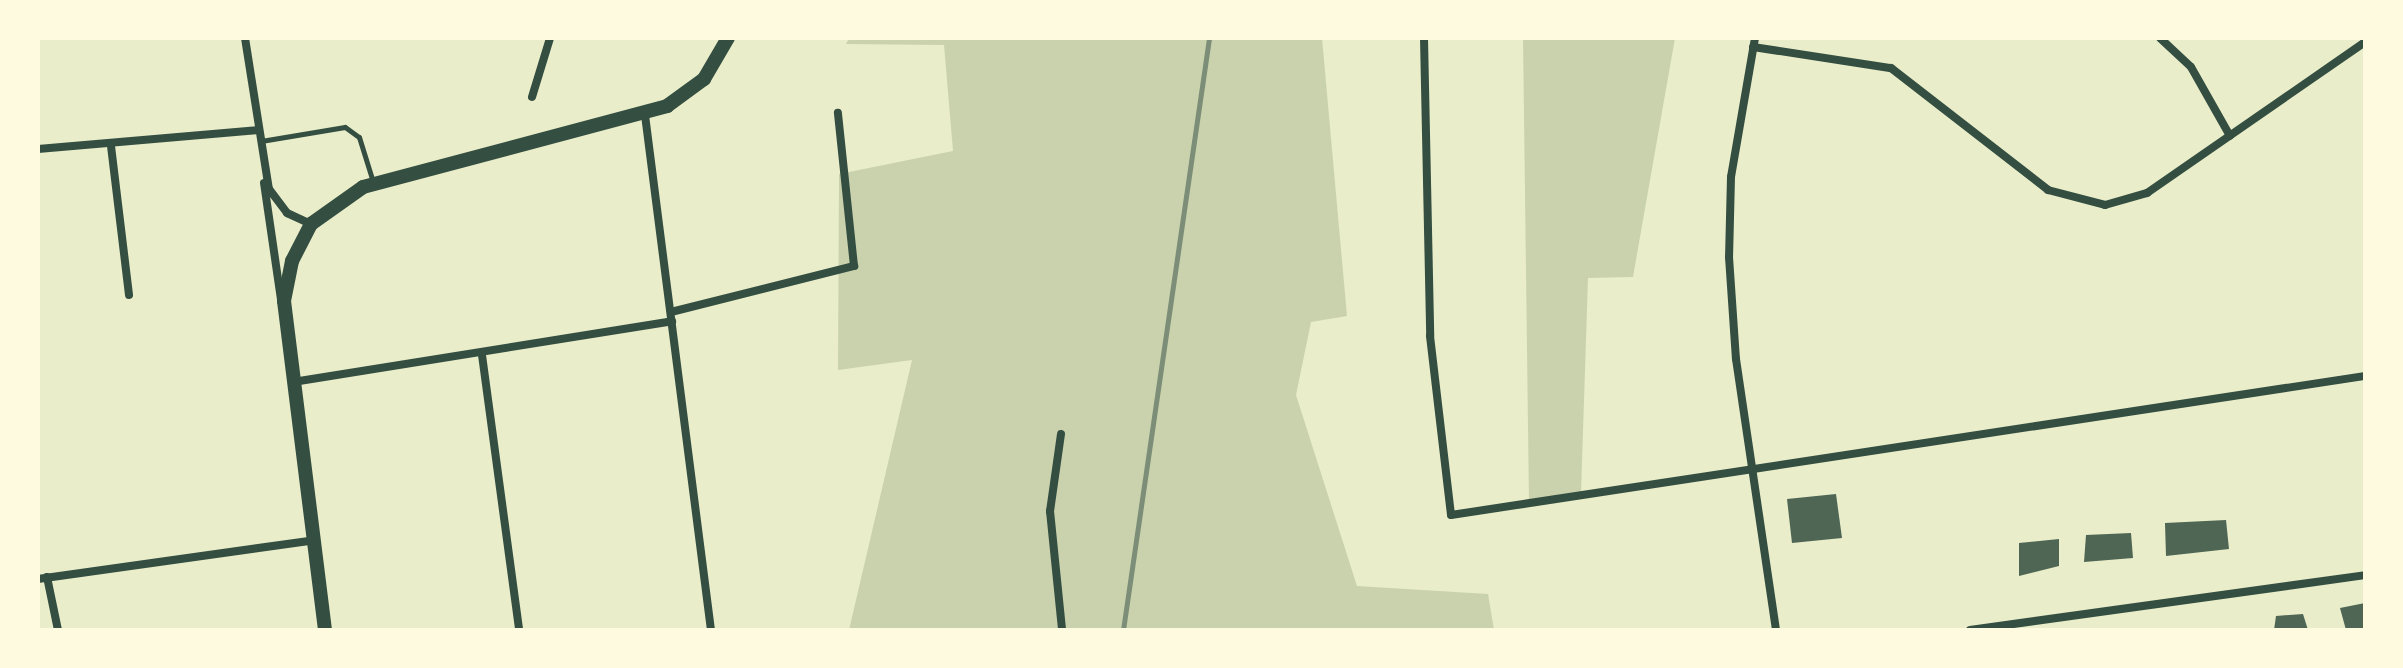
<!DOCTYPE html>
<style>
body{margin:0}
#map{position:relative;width:2403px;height:668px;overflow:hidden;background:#e9edc9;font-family:Lora,serif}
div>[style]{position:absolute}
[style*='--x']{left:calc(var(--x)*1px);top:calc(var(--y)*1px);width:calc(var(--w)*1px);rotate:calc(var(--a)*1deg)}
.green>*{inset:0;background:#cad2ad}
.building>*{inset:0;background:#4f6655}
.service>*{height:5px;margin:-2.5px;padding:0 2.5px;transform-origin:2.5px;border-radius:2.5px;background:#344e41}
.minor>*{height:8px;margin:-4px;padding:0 4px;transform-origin:4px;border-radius:4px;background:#344e41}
.primary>*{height:14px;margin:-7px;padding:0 7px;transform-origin:7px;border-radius:7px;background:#344e41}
.rail>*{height:5px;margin:-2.5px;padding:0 2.5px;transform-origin:2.5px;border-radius:2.5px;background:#7c8e77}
span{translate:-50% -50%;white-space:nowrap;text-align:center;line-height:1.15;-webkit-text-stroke:8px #fefae0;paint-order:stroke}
.frame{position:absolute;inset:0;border:40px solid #fefae0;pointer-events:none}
</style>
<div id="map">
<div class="green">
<i style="clip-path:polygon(849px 38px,1322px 38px,1347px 316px,1311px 322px,1296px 395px,1357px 586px,1488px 594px,1494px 630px,849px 630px,912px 360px,838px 370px,839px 174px,953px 151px,944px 45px,846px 44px)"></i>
<i style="clip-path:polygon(1523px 38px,1675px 38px,1633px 277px,1588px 278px,1581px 493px,1529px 504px)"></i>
</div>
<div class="building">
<i style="clip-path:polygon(1836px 494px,1842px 538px,1792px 543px,1787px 499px)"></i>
<i style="clip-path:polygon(2226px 520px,2229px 549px,2166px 556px,2165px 523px)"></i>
<i style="clip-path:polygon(2131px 533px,2133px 558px,2084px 562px,2086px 535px)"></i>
<i style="clip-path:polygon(2059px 539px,2059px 566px,2019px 576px,2019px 543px)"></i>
<i style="clip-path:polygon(2365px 603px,2365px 630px,2346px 630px,2340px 608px)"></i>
<i style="clip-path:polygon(2303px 614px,2308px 630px,2274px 630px,2276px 616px)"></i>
</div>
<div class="service">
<i style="--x:261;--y:141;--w:85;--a:-9.5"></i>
<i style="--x:345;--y:127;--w:17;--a:36"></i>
<i style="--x:359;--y:137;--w:47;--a:72.7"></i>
</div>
<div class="minor">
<i style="--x:245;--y:38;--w:153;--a:81"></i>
<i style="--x:269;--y:189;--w:30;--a:53"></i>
<i style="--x:287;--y:213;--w:26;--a:25"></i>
<i style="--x:1424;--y:38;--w:298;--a:88.8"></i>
<i style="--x:1430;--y:336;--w:180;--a:83.3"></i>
<i style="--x:1451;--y:515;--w:925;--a:-8.65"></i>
<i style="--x:1755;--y:38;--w:141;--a:99.8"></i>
<i style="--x:1731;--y:177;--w:80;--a:91.4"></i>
<i style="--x:1729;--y:257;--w:102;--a:86.1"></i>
<i style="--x:1736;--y:359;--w:274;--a:81.6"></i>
<i style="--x:2160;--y:38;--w:42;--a:43.1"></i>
<i style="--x:2191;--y:67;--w:79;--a:60.5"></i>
<i style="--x:1753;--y:47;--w:140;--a:8.7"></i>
<i style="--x:1891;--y:68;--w:199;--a:37.8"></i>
<i style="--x:2048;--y:190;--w:59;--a:14.7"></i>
<i style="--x:2105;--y:205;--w:44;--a:-15.9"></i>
<i style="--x:2147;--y:193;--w:265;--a:-34.7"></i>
<i style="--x:532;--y:97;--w:62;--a:-73"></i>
<i style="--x:645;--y:115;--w:519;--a:82.7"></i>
<i style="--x:111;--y:146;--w:150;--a:83.1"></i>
<i style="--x:38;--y:149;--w:221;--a:-4.9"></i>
<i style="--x:264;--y:183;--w:118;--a:81.7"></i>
<i style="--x:671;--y:312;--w:189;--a:-14.1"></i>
<i style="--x:854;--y:266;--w:154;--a:-96"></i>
<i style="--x:482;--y:355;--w:277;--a:82.3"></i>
<i style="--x:293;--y:382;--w:384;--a:-9.1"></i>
<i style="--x:1061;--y:434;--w:78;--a:98.1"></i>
<i style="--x:1050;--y:511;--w:120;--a:84.2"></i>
<i style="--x:47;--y:577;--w:54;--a:78.3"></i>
<i style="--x:38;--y:579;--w:279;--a:-8"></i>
<i style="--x:1970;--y:630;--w:399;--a:-7.9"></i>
</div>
<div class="primary">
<i style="--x:325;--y:630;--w:332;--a:-97.1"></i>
<i style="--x:284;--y:301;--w:41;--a:-78.7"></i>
<i style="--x:292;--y:261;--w:42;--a:-62.8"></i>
<i style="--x:311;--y:224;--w:64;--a:-35.4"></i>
<i style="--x:363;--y:187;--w:315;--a:-14.9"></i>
<i style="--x:667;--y:106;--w:46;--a:-36.1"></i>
<i style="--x:704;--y:79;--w:48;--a:-59.7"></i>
</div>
<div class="rail">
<i style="--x:1123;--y:630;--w:598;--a:-81.73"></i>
</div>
<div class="frame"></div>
</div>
